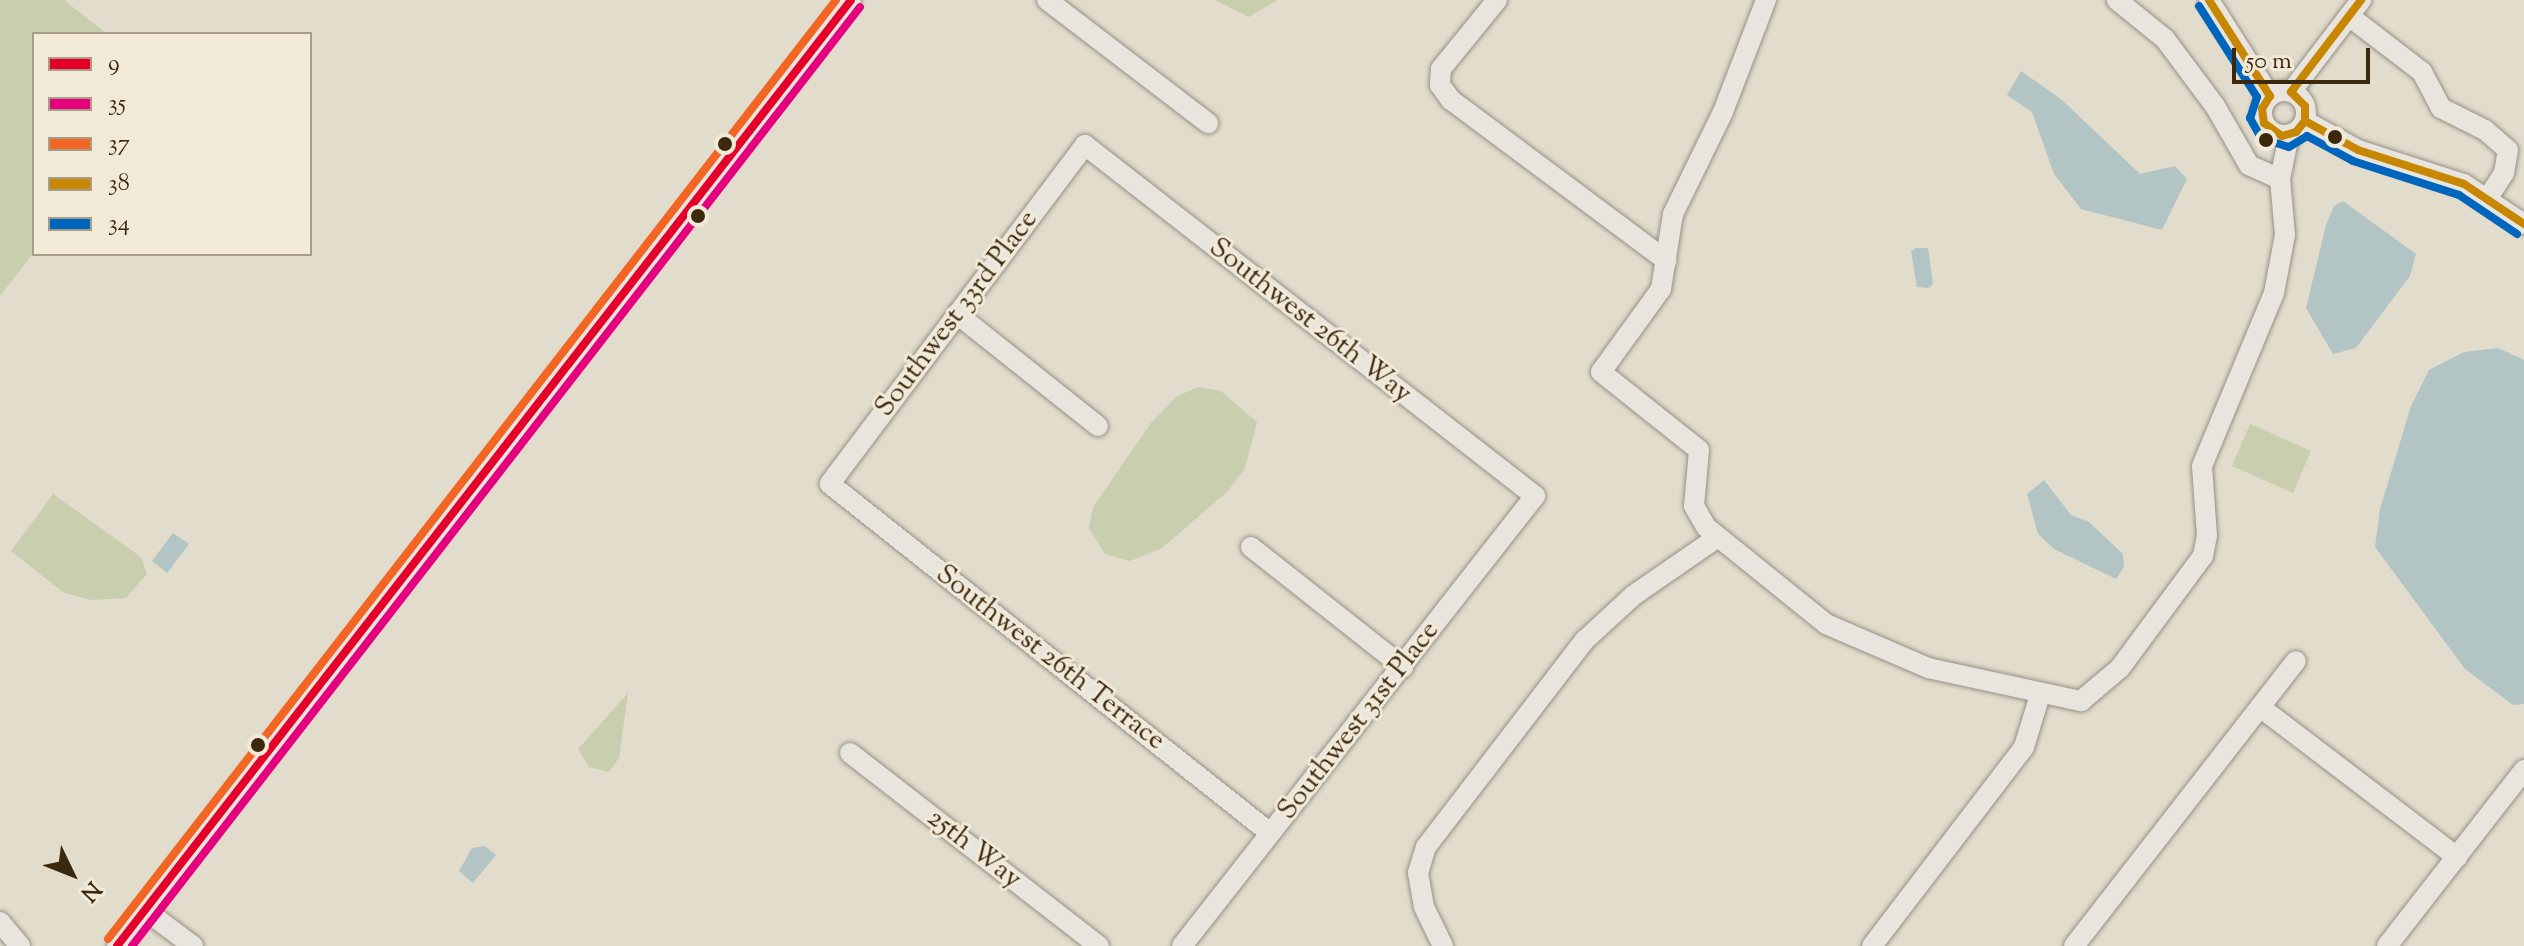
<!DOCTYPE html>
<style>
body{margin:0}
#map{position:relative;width:2524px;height:946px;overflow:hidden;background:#e2dccd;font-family:"Sorts Mill Goudy",serif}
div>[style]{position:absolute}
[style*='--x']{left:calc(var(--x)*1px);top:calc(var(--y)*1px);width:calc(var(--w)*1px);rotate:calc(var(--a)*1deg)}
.green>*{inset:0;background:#c9ceaf}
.water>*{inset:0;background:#b2c4c4}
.roads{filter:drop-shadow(0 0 2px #979185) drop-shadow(0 0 2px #979185)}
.minor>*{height:20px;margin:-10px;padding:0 10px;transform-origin:10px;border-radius:10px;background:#e8e5de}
.minor>.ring{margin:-10px;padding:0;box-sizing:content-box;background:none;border:20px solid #e8e5de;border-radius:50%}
.bus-1>*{height:8px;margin:-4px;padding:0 4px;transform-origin:4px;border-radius:4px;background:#e4002b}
.bus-2>*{height:8px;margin:-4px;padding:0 4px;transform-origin:4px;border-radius:4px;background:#e5007d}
.bus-3>*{height:8px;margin:-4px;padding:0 4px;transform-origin:4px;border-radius:4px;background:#f26522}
.bus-4>*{height:8px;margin:-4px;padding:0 4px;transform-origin:4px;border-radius:4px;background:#c88703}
.bus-5>*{height:8px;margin:-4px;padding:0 4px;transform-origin:4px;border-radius:4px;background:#0065bd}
.dots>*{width:22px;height:22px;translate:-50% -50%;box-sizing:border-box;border:4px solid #f1ead9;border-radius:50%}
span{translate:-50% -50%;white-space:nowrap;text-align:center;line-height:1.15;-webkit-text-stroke:6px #f1ead9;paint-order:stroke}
.street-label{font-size:28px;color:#3c290d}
.legend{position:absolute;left:32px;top:32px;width:280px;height:224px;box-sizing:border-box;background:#f1ead9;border:2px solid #a99d87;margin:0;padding:10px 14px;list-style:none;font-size:24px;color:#3c290d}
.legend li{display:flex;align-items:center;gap:16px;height:40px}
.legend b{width:40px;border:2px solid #a99d87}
.north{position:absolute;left:32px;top:834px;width:80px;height:80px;-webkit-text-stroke:6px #f1ead9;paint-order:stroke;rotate:133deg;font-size:22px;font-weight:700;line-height:32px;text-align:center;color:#3c290d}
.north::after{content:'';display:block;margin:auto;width:28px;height:36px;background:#3c290d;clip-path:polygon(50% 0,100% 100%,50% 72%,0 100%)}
.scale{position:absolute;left:2232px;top:48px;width:138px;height:36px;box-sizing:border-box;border:4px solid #3c290d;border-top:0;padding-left:10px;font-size:24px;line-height:28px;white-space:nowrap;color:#3c290d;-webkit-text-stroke:6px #f1ead9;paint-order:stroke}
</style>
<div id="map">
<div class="green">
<i style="clip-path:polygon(0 0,64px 0,107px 34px,34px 34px,34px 252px,0 296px)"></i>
<i style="clip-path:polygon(1215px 0,1277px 0,1249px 17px)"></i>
<i style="clip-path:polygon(1199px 387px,1221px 391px,1257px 422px,1245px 468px,1227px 492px,1162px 548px,1130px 561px,1105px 554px,1089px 528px,1093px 507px,1151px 423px,1177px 396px)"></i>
<i style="clip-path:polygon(2250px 424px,2311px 451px,2293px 493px,2232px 466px)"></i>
<i style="clip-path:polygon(53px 494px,141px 557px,147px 574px,126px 598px,92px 600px,64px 593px,11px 551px)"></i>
<i style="clip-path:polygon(628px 693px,619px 758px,609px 772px,589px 767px,578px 749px)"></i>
</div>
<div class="water">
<i style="clip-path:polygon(2021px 71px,2062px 100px,2140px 174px,2175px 166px,2187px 179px,2162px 230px,2081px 209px,2054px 174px,2032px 112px,2007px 95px)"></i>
<i style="clip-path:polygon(2343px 201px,2416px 254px,2410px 276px,2356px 348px,2333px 354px,2306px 308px,2326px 225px,2334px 206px)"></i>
<i style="clip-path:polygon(1916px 248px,1928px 248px,1933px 284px,1928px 288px,1917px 287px,1911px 251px)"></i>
<i style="clip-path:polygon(2498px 348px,2524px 360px,2524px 704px,2513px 705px,2465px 669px,2375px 547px,2380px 509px,2411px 406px,2429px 370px,2464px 352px)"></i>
<i style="clip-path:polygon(2044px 480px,2071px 515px,2089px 522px,2123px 554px,2124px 567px,2116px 579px,2054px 549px,2038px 534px,2027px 494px)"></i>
<i style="clip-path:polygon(173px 533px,189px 544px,167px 573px,152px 561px)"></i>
<i style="clip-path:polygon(485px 846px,496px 855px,473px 883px,459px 871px,472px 848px)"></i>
</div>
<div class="roads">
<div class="minor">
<i style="--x:1047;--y:0;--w:203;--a:37.4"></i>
<i style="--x:1497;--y:0;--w:89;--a:129.1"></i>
<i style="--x:1441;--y:69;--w:16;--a:94"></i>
<i style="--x:1440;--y:85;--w:19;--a:54"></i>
<i style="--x:1451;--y:100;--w:269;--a:36.7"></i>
<i style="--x:1766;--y:0;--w:120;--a:111"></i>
<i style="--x:1723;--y:112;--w:114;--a:116.1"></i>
<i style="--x:1673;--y:214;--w:76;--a:99.1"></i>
<i style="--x:1661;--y:289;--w:102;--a:125.9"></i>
<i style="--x:1601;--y:372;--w:125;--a:38.5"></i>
<i style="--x:1699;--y:450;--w:56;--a:95.1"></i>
<i style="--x:1694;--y:506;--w:24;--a:60"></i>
<i style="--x:1706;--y:527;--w:154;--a:38.9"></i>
<i style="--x:1826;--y:624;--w:111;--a:23.3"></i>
<i style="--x:1928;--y:668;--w:157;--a:12.2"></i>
<i style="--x:2081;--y:701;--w:51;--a:-40.2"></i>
<i style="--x:2120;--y:668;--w:139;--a:-53.5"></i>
<i style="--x:2203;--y:556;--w:20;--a:-79"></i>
<i style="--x:2207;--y:536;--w:70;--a:-94.1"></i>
<i style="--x:2202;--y:466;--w:187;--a:-67.4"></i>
<i style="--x:2274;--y:293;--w:59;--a:-79.3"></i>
<i style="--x:2285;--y:235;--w:56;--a:-95.1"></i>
<i style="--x:2280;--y:179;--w:34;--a:-156"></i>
<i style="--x:2249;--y:165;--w:68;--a:-120"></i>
<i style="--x:2215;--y:106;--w:84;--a:-126.7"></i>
<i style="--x:2165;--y:39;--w:62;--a:-140.9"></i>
<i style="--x:2209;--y:0;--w:114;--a:57.6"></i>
<i style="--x:2349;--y:16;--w:92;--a:37.5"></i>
<i style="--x:2422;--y:72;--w:41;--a:62.2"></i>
<i style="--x:2441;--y:108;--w:49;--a:26.6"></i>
<i style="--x:2485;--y:130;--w:30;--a:41"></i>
<i style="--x:2508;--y:150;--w:23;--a:100"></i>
<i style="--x:2504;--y:173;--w:30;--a:123"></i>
<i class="ring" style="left:2262px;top:91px;width:24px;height:24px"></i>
<i style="--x:2291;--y:92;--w:116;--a:-52.7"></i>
<i style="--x:2305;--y:121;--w:60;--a:28.7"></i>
<i style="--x:2358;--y:150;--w:111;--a:17.8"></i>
<i style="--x:2464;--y:184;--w:72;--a:33.7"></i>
<i style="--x:2280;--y:179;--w:45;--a:-78.4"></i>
<i style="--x:957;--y:314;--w:180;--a:38.5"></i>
<i style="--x:1251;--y:547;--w:194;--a:38.3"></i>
<i style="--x:2260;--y:707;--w:248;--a:37.3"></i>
<i style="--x:850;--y:753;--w:315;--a:37.8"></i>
<i style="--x:145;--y:910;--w:60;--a:36.9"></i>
<i style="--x:0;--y:922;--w:31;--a:50"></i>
<i style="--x:117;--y:946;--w:1197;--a:-52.19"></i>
<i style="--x:1182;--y:946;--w:572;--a:-51.89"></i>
<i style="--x:1535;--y:496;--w:571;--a:-142.05"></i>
<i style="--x:1085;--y:145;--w:424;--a:127"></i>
<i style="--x:830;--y:484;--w:562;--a:38.42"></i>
<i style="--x:1443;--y:946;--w:43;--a:-116"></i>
<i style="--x:1424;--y:907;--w:35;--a:-100"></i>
<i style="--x:1418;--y:873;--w:27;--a:-73"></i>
<i style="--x:1426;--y:847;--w:261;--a:-52.5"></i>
<i style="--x:1585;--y:640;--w:67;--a:-42.6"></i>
<i style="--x:1634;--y:595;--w:102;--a:-34.6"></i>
<i style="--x:1872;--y:946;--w:250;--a:-52.6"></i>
<i style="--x:2024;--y:747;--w:54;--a:-72.9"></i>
<i style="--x:2074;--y:946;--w:361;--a:-52.1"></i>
<i style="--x:2387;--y:946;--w:223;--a:-52.1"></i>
</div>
</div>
<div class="bus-1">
<i style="--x:117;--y:946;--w:1197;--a:-52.19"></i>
</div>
<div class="bus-2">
<i style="--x:132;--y:946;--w:1188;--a:-52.21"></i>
</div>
<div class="bus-3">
<i style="--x:108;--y:939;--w:1188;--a:-52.21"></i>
</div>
<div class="bus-4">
<i style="--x:2209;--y:0;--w:114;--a:57.6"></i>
<i style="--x:2270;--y:96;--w:15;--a:122"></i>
<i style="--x:2262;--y:109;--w:14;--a:82"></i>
<i style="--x:2264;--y:123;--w:22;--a:36"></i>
<i style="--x:2282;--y:136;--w:15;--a:-16"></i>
<i style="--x:2296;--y:132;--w:14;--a:-51"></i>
<i style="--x:2305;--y:121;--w:15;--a:-90"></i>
<i style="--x:2305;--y:106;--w:20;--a:-135"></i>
<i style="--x:2291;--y:92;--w:116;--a:-52.7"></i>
<i style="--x:2305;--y:121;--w:60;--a:28.7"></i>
<i style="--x:2358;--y:150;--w:111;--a:17.8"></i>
<i style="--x:2464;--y:184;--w:72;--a:33.7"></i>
</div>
<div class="bus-5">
<i style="--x:2199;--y:6;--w:108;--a:57.5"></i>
<i style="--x:2257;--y:97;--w:22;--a:108"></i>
<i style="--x:2250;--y:118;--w:23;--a:61"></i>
<i style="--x:2261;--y:138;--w:29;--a:18"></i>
<i style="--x:2289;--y:147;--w:21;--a:-31"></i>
<i style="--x:2307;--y:136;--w:52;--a:28.5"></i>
<i style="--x:2353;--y:161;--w:111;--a:17.8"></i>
<i style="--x:2459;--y:195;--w:70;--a:33.9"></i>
</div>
<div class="dots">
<i style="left:2335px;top:137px;background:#3c290d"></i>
<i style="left:2266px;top:140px;background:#3c290d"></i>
<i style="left:725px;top:144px;background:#3c290d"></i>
<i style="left:698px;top:216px;background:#3c290d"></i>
<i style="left:258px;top:745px;background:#3c290d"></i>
</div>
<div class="street-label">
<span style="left:957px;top:314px;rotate:-53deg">Southwest 33rd Place</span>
<span style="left:1310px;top:321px;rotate:38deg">Southwest 26th Way</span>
<span style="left:1050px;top:658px;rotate:38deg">Southwest 26th Terrace</span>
<span style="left:1359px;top:721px;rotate:-52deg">Southwest 31st Place</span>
<span style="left:974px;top:849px;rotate:38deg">25th Way</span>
</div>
<ul class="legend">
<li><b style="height:10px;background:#e4002b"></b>9</li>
<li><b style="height:10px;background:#e5007d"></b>35</li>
<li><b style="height:10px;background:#f26522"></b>37</li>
<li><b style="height:10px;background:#c88703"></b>38</li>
<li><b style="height:10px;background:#0065bd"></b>34</li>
</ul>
<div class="north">N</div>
<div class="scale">50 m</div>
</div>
